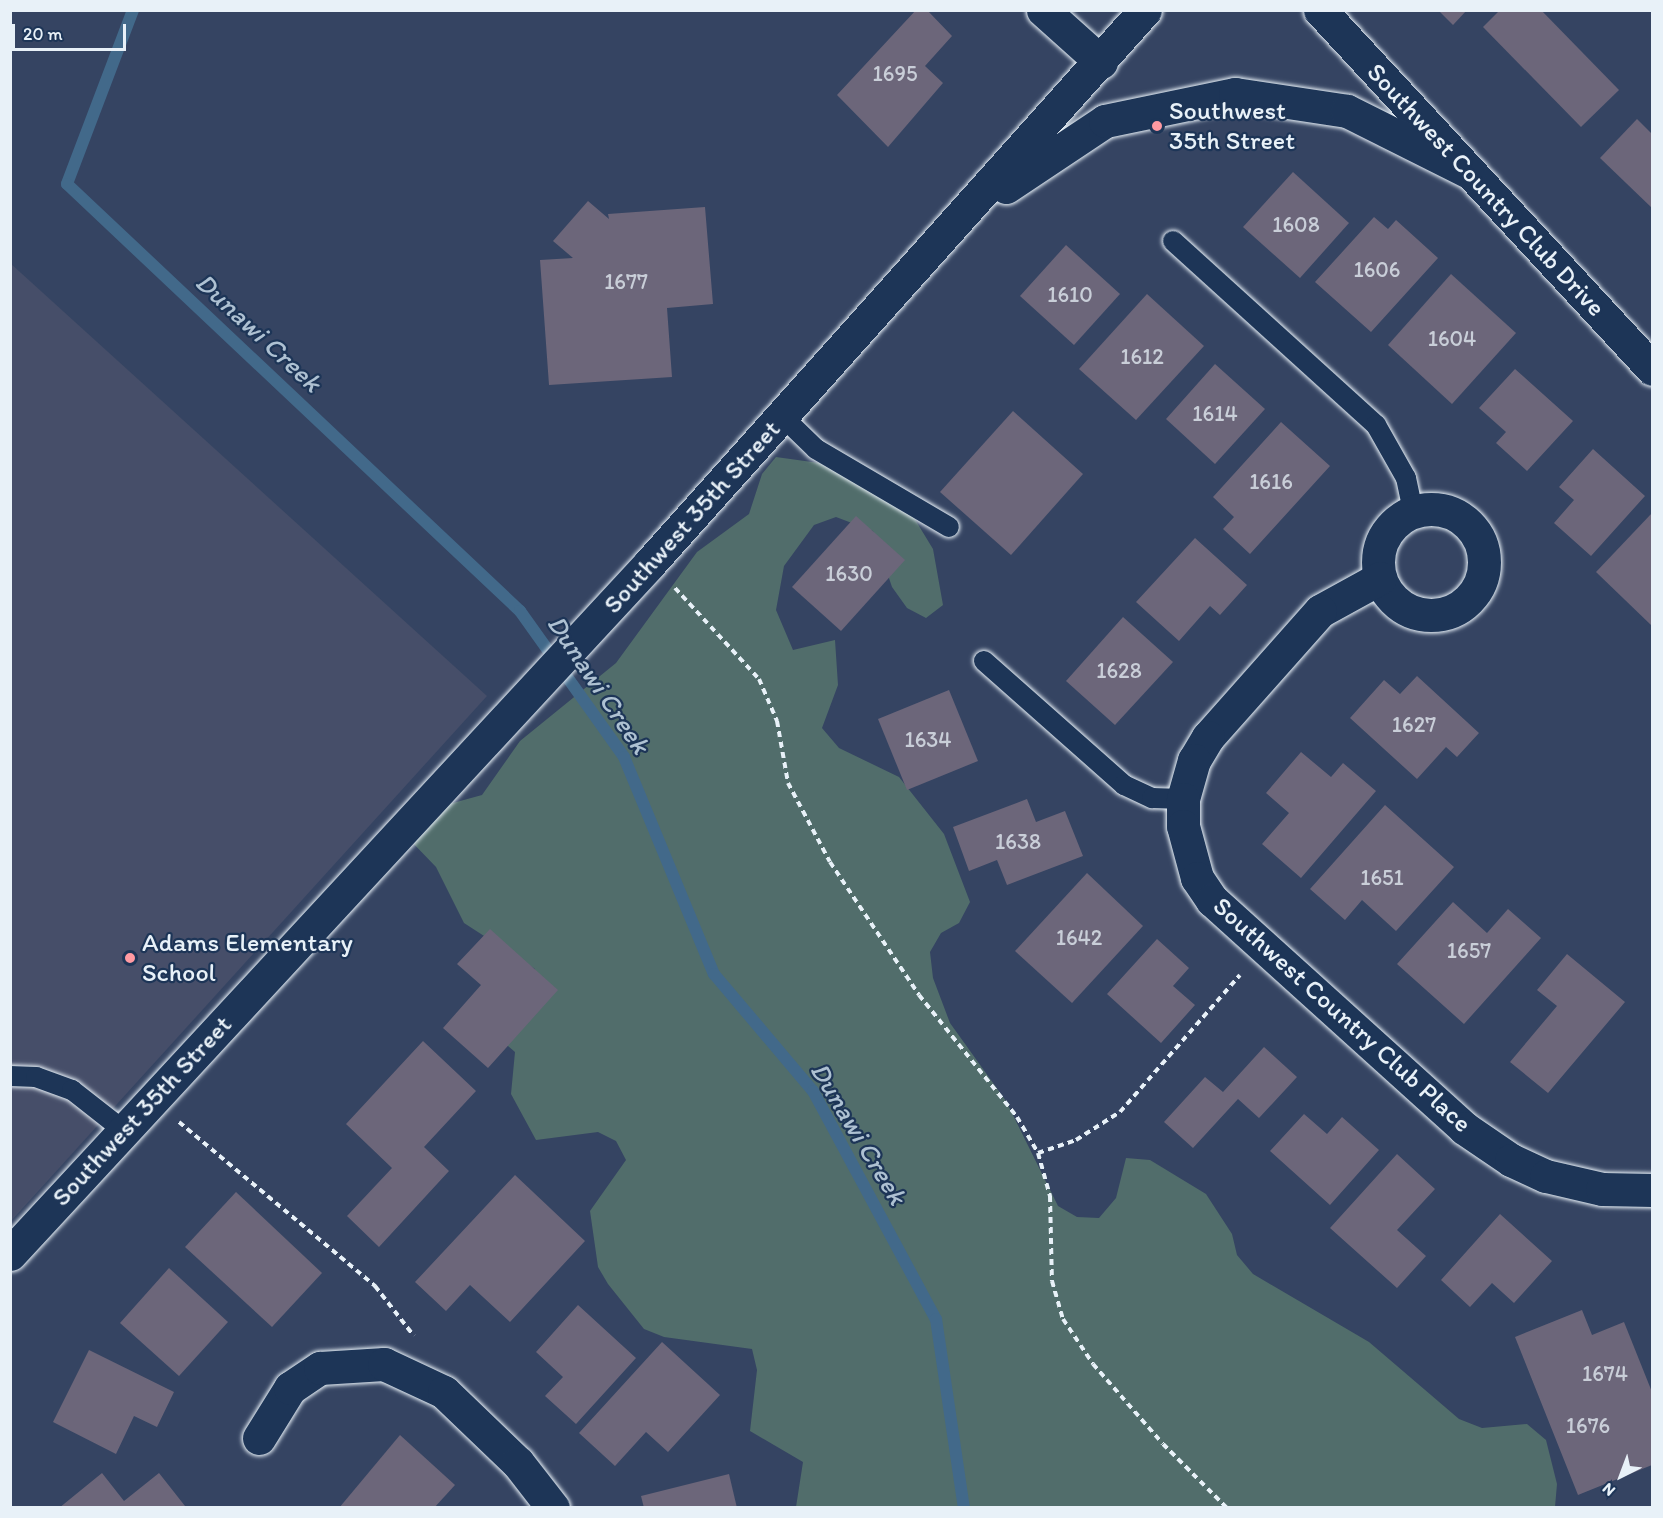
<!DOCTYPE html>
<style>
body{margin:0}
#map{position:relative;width:1663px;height:1518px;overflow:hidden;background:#354462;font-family:Itim,sans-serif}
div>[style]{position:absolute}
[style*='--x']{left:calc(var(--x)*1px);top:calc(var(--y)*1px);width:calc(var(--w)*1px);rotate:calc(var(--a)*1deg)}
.built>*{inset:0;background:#464e69}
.green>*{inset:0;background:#516d6b}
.stream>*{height:12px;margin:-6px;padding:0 6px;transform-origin:6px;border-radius:6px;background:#42698a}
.building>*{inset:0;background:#6c667a}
.path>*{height:4px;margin-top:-2px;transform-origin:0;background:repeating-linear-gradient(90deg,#e8f1f8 0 6px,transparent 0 10.5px)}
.roads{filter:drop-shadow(0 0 2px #e8f1f8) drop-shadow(0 0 2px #e8f1f8)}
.service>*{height:20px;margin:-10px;padding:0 10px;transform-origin:10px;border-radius:10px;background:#1d3557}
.minor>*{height:33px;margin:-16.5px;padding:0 16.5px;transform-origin:16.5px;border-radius:16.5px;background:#1d3557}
.minor>.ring{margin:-16.5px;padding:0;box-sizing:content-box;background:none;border:33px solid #1d3557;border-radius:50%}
.tertiary>*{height:33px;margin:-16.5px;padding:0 16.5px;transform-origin:16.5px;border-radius:16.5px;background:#1d3557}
.dots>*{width:16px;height:16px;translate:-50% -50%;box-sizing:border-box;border:3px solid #1d3557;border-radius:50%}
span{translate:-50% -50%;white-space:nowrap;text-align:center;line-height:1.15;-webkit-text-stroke:4.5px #1d3557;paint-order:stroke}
.number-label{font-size:22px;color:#c9ced8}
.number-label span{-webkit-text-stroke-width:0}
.poi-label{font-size:26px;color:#e8f1f8}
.left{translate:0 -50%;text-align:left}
.street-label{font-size:26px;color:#e8f1f8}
.water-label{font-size:27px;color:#aec1d2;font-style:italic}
.frame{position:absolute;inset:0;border:12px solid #e8f1f8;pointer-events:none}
.north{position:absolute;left:1591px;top:1446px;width:60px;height:60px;-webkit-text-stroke:4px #1d3557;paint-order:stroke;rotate:222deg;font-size:16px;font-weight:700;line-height:24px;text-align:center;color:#e8f1f8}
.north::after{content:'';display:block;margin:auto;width:21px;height:27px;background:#e8f1f8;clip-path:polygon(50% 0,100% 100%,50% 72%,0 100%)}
.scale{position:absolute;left:12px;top:24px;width:114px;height:27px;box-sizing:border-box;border:3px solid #e8f1f8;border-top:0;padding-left:8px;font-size:18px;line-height:21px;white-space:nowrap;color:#e8f1f8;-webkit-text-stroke:4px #1d3557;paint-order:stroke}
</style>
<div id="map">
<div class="built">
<i style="clip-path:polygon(10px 263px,487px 696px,11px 1221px,10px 1221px)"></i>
</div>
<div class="green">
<i style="clip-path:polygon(776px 457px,819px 463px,905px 503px,933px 549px,943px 605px,926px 618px,907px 608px,892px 587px,873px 531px,836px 517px,814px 525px,784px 566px,776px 610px,793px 650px,835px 640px,838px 685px,822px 728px,839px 748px,899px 777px,944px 834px,970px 902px,959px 923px,941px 933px,930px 952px,933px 978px,950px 1023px,1006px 1101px,1058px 1206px,1077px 1217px,1099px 1218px,1116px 1198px,1126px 1158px,1150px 1160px,1206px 1194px,1232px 1234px,1237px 1255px,1253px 1274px,1369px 1342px,1459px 1419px,1482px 1428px,1527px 1424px,1546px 1440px,1557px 1484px,1555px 1507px,796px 1507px,803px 1462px,750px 1431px,757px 1370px,752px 1349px,664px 1337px,644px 1329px,608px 1284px,598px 1267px,590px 1211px,626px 1160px,616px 1141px,598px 1132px,536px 1140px,511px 1094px,515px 1052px,499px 1038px,535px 969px,464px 923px,436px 867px,408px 838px,442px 806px,482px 795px,520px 741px,616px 663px,697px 552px,749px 514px,762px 474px)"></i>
</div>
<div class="stream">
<i style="--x:133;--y:10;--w:186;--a:110.8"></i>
<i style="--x:67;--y:184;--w:623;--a:43.31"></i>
<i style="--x:520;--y:611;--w:179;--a:54.5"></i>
<i style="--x:624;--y:757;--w:235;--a:67.5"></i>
<i style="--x:714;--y:974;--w:153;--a:49.8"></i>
<i style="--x:813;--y:1091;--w:259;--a:61.7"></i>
<i style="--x:936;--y:1319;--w:191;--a:81.6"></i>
</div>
<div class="building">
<i style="clip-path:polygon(916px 10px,927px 10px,952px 36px,925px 66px,943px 83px,888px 147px,837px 95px)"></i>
<i style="clip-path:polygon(1438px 10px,1467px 10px,1453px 25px)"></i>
<i style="clip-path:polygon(1500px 10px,1541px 10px,1619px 90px,1581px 127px,1483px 27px)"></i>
<i style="clip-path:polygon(1637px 119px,1652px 134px,1652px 208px,1600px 158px)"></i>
<i style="clip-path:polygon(1293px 172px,1349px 223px,1300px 278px,1243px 227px)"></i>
<i style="clip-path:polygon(588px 201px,609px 219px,608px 214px,705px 207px,713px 304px,667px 308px,672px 377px,549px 385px,540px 260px,573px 258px,553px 241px)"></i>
<i style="clip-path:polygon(1374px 217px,1388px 229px,1396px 220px,1438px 258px,1371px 332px,1315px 282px)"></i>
<i style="clip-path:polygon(1066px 245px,1120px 294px,1074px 345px,1020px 296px)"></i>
<i style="clip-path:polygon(1451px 274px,1516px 333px,1452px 404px,1388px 345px)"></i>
<i style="clip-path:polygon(1147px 294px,1204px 346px,1136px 420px,1079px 369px)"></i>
<i style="clip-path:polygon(1215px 364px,1265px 409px,1215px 464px,1166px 419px)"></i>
<i style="clip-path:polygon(1515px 369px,1573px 421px,1527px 471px,1496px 443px,1506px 432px,1479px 408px)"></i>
<i style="clip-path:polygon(1013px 411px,1083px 474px,1011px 555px,940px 492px)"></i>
<i style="clip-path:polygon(1281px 422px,1330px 466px,1250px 554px,1223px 529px,1234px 517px,1213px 497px)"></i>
<i style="clip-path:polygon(1593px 449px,1645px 496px,1591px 556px,1554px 523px,1574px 500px,1559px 487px)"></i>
<i style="clip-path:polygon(1652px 513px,1652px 624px,1651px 625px,1596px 572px)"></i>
<i style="clip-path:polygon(856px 516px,905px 560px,841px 631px,792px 587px)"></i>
<i style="clip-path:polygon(1195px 538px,1247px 585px,1220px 615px,1210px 606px,1179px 641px,1136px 602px)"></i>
<i style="clip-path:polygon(1123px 617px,1173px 662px,1115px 725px,1066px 681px)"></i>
<i style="clip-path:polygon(1417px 676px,1479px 733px,1457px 757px,1446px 747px,1417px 779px,1350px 718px,1384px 680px,1400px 694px)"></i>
<i style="clip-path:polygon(949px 690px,978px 761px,907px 790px,878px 719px)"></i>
<i style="clip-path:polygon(1301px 752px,1331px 777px,1343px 763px,1376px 791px,1301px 878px,1262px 844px,1289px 813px,1266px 793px)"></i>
<i style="clip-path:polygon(1027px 799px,1036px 822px,1065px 811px,1083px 856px,1007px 885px,997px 860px,969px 871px,953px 827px)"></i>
<i style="clip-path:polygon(1385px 805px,1454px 867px,1396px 931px,1362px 900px,1345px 920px,1310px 889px)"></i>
<i style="clip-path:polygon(1087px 873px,1143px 926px,1072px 1003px,1015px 951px)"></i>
<i style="clip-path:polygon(1453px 902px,1487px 933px,1508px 909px,1541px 938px,1464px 1024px,1397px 964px)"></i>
<i style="clip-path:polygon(490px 929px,558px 990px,488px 1068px,443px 1028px,481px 985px,457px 964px)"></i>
<i style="clip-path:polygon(1157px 939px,1189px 968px,1173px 986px,1195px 1005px,1161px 1043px,1107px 994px)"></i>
<i style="clip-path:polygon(1567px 954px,1625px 1002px,1548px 1093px,1510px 1062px,1557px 1006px,1537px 990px)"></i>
<i style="clip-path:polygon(423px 1041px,476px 1091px,424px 1147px,449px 1171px,379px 1247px,347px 1216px,392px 1168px,346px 1124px)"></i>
<i style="clip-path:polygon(1264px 1047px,1297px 1077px,1259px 1118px,1238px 1099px,1193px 1148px,1164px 1122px,1205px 1077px,1223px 1092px)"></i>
<i style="clip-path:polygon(1304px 1114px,1327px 1134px,1342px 1117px,1379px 1150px,1330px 1205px,1270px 1151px)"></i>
<i style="clip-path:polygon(1397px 1154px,1435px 1189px,1397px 1230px,1426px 1256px,1397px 1288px,1330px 1228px)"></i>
<i style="clip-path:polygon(515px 1175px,585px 1241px,510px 1322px,470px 1285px,446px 1311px,415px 1282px)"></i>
<i style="clip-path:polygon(236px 1192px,322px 1273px,272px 1327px,185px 1247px)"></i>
<i style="clip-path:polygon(1500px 1214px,1552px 1261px,1514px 1303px,1492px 1283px,1470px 1307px,1441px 1280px)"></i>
<i style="clip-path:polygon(169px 1268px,228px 1322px,179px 1376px,120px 1323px)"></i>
<i style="clip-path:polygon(578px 1305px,636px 1358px,576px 1424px,545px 1396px,563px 1377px,536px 1352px)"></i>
<i style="clip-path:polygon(1582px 1310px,1592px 1335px,1624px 1322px,1652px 1392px,1652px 1465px,1578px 1495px,1515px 1337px)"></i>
<i style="clip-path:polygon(662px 1342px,720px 1395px,668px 1452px,646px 1432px,615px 1466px,579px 1433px)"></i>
<i style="clip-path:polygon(89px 1350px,174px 1392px,157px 1427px,134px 1416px,116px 1454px,53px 1422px)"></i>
<i style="clip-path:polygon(400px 1435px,455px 1485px,434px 1508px,339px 1508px)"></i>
<i style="clip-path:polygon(102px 1473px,124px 1501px,159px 1473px,185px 1506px,59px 1508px)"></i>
<i style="clip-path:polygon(729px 1474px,737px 1508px,644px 1508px,641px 1496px)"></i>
</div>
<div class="path">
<i style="--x:675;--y:588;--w:124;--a:47.3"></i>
<i style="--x:759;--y:679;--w:46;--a:66.8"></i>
<i style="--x:777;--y:721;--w:63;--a:79.9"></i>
<i style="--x:788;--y:783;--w:89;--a:62"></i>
<i style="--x:830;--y:862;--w:160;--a:56.2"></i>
<i style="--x:919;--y:995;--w:156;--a:51.2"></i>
<i style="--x:1017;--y:1117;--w:42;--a:59.7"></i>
<i style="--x:1038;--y:1153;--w:45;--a:74.4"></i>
<i style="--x:1050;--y:1196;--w:85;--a:88.7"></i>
<i style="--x:1052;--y:1281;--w:40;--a:74"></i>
<i style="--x:1063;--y:1319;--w:54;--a:56.3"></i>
<i style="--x:1093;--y:1364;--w:106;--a:48.8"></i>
<i style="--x:1163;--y:1444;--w:91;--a:45"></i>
<i style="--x:179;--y:1122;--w:256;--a:39.9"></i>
<i style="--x:375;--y:1286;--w:63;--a:52"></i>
<i style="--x:1038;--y:1153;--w:40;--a:-18.9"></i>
<i style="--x:1076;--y:1140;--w:52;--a:-32.5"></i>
<i style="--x:1120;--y:1112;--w:182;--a:-48.8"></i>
</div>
<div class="roads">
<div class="service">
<i style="--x:1173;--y:241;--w:274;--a:42.2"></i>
<i style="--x:1376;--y:425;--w:61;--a:60.5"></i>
<i style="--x:1406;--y:478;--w:35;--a:78"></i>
<i style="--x:783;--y:417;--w:46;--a:44.1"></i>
<i style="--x:816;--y:449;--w:154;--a:30.4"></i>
<i style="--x:984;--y:661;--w:187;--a:41.5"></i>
<i style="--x:1124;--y:785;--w:31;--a:25"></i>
<i style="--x:1152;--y:798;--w:31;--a:2"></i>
<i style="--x:10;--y:1076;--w:26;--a:2"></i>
<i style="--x:36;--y:1077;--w:38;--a:20"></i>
<i style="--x:72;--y:1090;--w:65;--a:38.1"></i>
</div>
<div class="minor">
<i style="--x:1043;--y:10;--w:78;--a:41.9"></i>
<i class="ring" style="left:1378px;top:509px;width:73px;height:73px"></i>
<i style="--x:1380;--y:578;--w:68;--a:151.2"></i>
<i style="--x:1320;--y:611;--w:169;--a:131.6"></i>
<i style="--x:1208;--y:737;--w:27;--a:121"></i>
<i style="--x:1194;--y:760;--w:41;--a:105.8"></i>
<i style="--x:1183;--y:799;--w:27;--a:90"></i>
<i style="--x:1183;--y:826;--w:54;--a:74.9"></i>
<i style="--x:1197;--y:878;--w:27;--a:56"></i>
<i style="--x:1212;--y:900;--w:340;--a:42.1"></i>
<i style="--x:1464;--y:1128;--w:57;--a:34.2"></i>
<i style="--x:1511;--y:1160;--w:38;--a:25"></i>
<i style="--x:1546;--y:1176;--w:57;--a:13.1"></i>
<i style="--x:1602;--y:1189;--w:50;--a:1.1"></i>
<i style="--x:259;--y:1438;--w:59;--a:-58.2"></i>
<i style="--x:290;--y:1388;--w:36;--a:-34"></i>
<i style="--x:320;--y:1368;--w:64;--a:-3.6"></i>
<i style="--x:384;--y:1364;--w:66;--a:25"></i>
<i style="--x:444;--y:1392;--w:103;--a:43.8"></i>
<i style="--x:518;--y:1463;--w:57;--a:52.1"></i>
</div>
<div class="tertiary">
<i style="--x:1320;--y:10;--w:489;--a:47.2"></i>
<i style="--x:1006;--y:187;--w:119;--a:-33.7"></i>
<i style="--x:1105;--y:121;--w:133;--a:-11.7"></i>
<i style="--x:1235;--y:94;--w:113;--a:8.6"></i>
<i style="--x:1347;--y:111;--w:136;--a:26.6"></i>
<i style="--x:10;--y:1254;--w:942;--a:-47.19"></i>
<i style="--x:650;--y:563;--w:742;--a:-48.17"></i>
</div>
</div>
<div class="dots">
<i style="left:1157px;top:126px;background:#ff9aa2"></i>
<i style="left:130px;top:958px;background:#ff9aa2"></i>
</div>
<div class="number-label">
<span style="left:895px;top:74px">1695</span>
<span style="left:1296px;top:225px">1608</span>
<span style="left:1377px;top:270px">1606</span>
<span style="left:626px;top:282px">1677</span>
<span style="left:1070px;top:295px">1610</span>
<span style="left:1452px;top:339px">1604</span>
<span style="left:1142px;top:357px">1612</span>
<span style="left:1215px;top:414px">1614</span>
<span style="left:1271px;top:482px">1616</span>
<span style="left:849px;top:574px">1630</span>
<span style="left:1119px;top:671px">1628</span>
<span style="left:1414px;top:725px">1627</span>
<span style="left:928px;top:740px">1634</span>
<span style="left:1018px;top:842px">1638</span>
<span style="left:1382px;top:878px">1651</span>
<span style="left:1079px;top:938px">1642</span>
<span style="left:1469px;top:951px">1657</span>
<span style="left:1605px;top:1374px">1674</span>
<span style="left:1588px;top:1426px">1676</span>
</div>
<div class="poi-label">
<span class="left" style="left:1169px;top:126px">Southwest<br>35th Street</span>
<span class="left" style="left:142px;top:958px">Adams Elementary<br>School</span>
</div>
<div class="street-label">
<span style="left:1486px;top:190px;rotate:47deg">Southwest Country Club Drive</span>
<span style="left:692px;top:517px;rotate:-48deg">Southwest 35th Street</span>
<span style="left:1342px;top:1015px;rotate:42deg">Southwest Country Club Place</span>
<span style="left:142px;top:1111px;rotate:-47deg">Southwest 35th Street</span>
</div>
<div class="water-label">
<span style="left:259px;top:332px;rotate:43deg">Dunawi Creek</span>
<span style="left:599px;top:684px;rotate:56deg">Dunawi Creek</span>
<span style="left:859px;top:1133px;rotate:59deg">Dunawi Creek</span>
</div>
<div class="frame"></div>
<div class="north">N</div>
<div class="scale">20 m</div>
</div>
